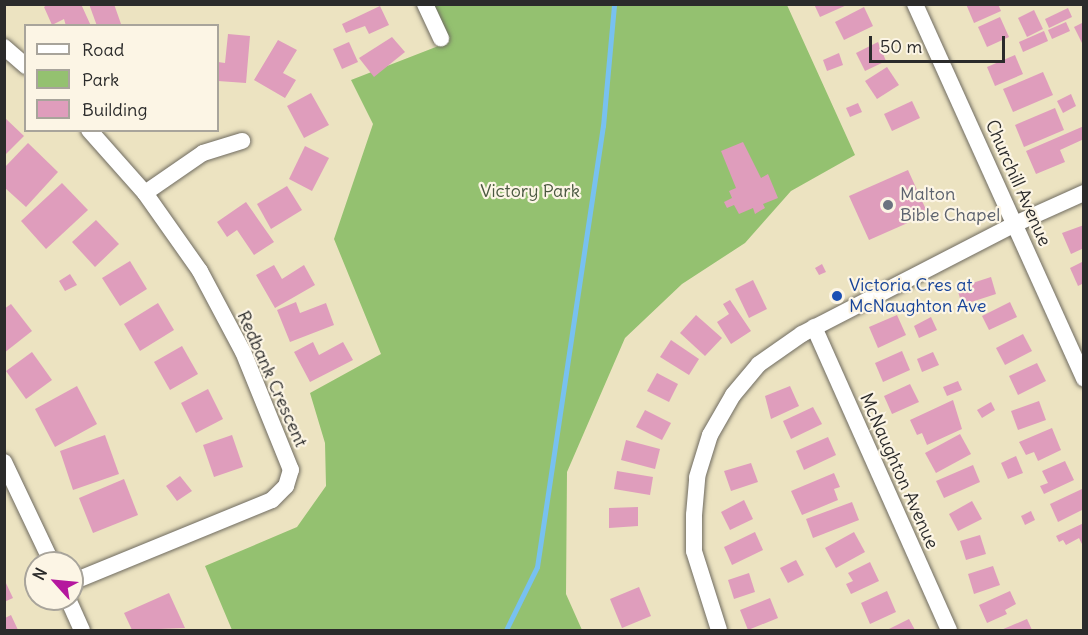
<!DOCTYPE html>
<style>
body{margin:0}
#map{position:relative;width:1088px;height:635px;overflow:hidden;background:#ece3c1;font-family:Delius,sans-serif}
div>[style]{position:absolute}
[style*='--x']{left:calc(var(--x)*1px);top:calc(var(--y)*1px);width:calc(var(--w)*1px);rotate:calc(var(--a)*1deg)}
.green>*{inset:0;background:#94c170}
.stream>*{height:5px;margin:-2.5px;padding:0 2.5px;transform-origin:2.5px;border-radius:2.5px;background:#78c1f0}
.building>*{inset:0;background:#df9dbc}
.roads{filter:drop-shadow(0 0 2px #6f6b60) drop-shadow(0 0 2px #6f6b60)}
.minor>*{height:16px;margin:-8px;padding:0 8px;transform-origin:8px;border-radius:8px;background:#fff}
.dots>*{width:16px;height:16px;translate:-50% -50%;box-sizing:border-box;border:3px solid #fcf5e5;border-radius:50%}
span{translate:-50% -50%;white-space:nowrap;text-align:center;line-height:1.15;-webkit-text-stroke:4.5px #fcf5e5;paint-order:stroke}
.street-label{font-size:18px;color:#2b2b2b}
.park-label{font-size:18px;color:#4a5840}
.worship-label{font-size:18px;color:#5b616d}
.left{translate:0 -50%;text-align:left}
.transit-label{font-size:18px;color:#164399}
.frame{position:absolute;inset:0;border:6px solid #2b2b2b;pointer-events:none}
.legend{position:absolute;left:24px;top:24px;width:195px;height:108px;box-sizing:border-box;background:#fcf5e5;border:2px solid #a8a49b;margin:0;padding:8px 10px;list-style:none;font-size:18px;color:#2b2b2b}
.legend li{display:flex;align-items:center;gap:12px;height:30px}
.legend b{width:30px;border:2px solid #a8a49b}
.north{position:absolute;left:24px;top:551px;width:60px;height:60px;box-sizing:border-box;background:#fcf5e5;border:2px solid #a8a49b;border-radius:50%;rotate:297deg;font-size:16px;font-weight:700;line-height:24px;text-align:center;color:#2b2b2b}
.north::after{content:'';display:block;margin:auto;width:21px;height:27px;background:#b5179e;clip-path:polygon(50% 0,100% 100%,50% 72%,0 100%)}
.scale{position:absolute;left:869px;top:36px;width:136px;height:27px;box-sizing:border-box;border:3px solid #2b2b2b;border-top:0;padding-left:8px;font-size:18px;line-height:21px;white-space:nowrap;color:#2b2b2b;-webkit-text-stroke:4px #fcf5e5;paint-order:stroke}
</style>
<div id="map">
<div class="green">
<i style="clip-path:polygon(429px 5px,787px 5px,855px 155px,791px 191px,745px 243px,682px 284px,625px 338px,567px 472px,566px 594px,582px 630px,232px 630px,205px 566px,297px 527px,326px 486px,325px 443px,310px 393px,381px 354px,334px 239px,373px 124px,351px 80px,441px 45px)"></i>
</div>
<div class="stream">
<i style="--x:506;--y:630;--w:70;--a:-63.8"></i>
<i style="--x:537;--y:567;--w:446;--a:-81.5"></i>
<i style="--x:603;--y:126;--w:122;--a:-84.8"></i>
</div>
<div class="building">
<i style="clip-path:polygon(48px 4px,81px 4px,91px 26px,66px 26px,64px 19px,52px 25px,44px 7px)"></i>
<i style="clip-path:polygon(89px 4px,114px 4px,121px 24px,97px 26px)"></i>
<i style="clip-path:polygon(814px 4px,849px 4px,820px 17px)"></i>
<i style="clip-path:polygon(966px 4px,998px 4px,1001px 11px,974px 23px)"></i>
<i style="clip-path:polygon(380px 6px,389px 25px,369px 34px,365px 26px,346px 33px,342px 24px)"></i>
<i style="clip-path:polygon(864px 7px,873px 26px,844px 40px,835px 22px)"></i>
<i style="clip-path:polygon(1068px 8px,1072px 17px,1049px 28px,1045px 19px)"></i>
<i style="clip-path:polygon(1034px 10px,1043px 29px,1027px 37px,1018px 18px)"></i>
<i style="clip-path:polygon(1000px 17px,1009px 37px,987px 47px,978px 27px)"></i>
<i style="clip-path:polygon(1066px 22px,1070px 31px,1052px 39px,1048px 30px)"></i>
<i style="clip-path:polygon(1084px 22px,1084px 47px,1074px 27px)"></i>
<i style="clip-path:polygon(1044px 31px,1048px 41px,1023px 52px,1019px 42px)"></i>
<i style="clip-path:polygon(228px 34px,250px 36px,246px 83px,218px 81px,218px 62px,225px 63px)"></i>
<i style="clip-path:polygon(392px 37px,405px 52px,374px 77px,359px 58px)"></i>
<i style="clip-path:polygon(278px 40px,297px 50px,283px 73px,296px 80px,285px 98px,254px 80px)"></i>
<i style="clip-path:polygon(349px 42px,358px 62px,342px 69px,333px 49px)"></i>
<i style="clip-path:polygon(878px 42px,886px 61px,865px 71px,856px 53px)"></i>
<i style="clip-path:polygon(839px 53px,843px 65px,827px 71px,823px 60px)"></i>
<i style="clip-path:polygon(1015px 55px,1023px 74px,995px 86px,987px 67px)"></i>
<i style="clip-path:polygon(887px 67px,899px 85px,877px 99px,865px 81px)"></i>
<i style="clip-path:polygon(1043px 72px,1053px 95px,1013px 112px,1003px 89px)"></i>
<i style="clip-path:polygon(311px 93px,329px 125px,304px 138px,287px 106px)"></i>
<i style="clip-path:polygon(1071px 94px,1076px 106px,1063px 113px,1057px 101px)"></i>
<i style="clip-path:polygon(912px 101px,920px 118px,892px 131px,884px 114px)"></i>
<i style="clip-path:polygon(858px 103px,862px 112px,850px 117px,846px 108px)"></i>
<i style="clip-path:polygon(1055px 108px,1064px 130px,1024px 147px,1015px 125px)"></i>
<i style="clip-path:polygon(4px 117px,24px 136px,4px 156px)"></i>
<i style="clip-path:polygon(1084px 126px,1084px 139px,1060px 150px,1065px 162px,1036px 174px,1026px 151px)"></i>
<i style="clip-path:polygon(743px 142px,761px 178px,768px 174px,778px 198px,763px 204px,765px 208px,755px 214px,753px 208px,739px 214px,734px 205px,727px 208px,724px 202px,732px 198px,729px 191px,736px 188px,721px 151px)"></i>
<i style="clip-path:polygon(28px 143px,58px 172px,26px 207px,4px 187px,4px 168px)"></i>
<i style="clip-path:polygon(305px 146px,329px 158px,312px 191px,289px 179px)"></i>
<i style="clip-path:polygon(908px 170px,928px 214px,869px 240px,849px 196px)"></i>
<i style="clip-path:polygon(62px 183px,88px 210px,46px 249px,21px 221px)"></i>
<i style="clip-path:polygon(287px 186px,302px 210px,271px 229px,257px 204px)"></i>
<i style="clip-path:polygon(246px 202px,274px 242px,254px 255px,237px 230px,227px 237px,217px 222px)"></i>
<i style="clip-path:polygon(96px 220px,119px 244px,95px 267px,72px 242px)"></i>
<i style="clip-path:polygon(1084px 225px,1084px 248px,1071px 254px,1062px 233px)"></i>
<i style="clip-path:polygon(130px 261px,147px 289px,120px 306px,102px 278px)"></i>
<i style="clip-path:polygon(1084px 261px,1084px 283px,1078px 286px,1070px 268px)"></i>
<i style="clip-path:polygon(822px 264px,826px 272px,819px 275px,815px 268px)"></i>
<i style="clip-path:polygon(274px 265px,282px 279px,304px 265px,315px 285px,275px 308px,256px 275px)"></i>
<i style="clip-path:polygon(70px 274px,77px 285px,65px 291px,59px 281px)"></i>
<i style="clip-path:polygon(991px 277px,996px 294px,962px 305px,957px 288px)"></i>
<i style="clip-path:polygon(753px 280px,767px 309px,749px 318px,735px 289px)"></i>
<i style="clip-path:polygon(730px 300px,751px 331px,731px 344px,717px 322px,729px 314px,723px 304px)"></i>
<i style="clip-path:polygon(296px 302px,300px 313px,326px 303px,334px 325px,290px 342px,277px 310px)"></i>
<i style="clip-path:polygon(1010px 302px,1017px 317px,989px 330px,982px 316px)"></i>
<i style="clip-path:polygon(158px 303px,174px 330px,140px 351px,124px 324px)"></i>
<i style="clip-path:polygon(11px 304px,32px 331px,4px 353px,4px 309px)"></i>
<i style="clip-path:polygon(696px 315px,722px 338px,705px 356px,680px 333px)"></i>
<i style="clip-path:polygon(897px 315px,906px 335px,878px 348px,869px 327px)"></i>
<i style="clip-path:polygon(931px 317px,937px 330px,919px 338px,914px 326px)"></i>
<i style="clip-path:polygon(1023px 334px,1032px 351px,1005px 365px,996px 348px)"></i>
<i style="clip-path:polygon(671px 340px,699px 359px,689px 375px,660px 357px)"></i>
<i style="clip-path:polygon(313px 342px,319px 355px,343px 342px,353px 360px,310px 382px,294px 352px)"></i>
<i style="clip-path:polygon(182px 346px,198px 374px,170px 390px,154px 362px)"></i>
<i style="clip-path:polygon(902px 351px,910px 370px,883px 382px,875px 363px)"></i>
<i style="clip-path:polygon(32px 352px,52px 380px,26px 399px,6px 371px)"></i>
<i style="clip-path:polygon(933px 352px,939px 365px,922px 372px,917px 359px)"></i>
<i style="clip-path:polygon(1037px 363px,1046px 381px,1018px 395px,1009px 376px)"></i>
<i style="clip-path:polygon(657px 373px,678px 384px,669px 402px,647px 391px)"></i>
<i style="clip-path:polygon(958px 381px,962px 390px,947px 396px,943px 387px)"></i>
<i style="clip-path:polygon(910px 384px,919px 402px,892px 414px,884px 396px)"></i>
<i style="clip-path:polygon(77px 386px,97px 424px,55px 447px,35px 409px)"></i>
<i style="clip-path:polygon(790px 386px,799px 406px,771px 419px,765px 396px)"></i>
<i style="clip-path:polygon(208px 389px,223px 419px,196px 433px,181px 403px)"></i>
<i style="clip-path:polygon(953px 400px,962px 429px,927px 445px,922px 433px,917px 435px,910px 420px)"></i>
<i style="clip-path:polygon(1039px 401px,1046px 420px,1018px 430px,1011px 411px)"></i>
<i style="clip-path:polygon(991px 402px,995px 410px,982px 418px,977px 410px)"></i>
<i style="clip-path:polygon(813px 407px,822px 424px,791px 439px,783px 421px)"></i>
<i style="clip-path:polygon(645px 410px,671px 423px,662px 440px,636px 427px)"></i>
<i style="clip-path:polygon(1052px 428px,1061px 450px,1038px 461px,1034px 452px,1026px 455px,1019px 442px)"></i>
<i style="clip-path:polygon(960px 434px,971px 454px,936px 473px,925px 453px)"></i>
<i style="clip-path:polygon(105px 435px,119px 474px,73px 490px,60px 451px)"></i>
<i style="clip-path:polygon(232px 435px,243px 467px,214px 477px,203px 445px)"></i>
<i style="clip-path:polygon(828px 437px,836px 455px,804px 470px,796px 451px)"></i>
<i style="clip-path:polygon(626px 440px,660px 449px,655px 469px,621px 460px)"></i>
<i style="clip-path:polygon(1016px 456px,1023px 473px,1008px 479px,1001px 463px)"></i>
<i style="clip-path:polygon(1065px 461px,1074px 480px,1044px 494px,1040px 486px,1048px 483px,1042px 471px)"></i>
<i style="clip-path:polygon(751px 463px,758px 482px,731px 491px,724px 471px)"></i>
<i style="clip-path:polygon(973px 465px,980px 482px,944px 498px,936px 481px)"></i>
<i style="clip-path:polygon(617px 471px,653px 477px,650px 495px,614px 489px)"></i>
<i style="clip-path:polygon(834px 473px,840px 487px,834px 489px,838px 500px,802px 515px,791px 491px)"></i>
<i style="clip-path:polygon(180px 476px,192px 491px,177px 501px,166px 486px)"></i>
<i style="clip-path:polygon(124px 479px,138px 515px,93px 533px,79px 498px)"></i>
<i style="clip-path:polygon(1082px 489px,1084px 509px,1058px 522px,1050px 504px)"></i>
<i style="clip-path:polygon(744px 500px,753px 519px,730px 530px,721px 512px)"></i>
<i style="clip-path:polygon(972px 501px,982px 519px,958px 531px,949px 514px)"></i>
<i style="clip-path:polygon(852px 502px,859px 520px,813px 538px,806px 519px)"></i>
<i style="clip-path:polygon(638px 507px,638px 526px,609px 528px,609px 508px)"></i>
<i style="clip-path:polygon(1031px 511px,1035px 520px,1025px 525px,1021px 516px)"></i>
<i style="clip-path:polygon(1084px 523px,1084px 548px,1079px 538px,1066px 545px,1063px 540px,1059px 542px,1056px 536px)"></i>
<i style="clip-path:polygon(755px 532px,763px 550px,732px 565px,724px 547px)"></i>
<i style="clip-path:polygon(854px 532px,865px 552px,836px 568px,825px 548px)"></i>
<i style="clip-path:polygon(980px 535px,986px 554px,966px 560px,960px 541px)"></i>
<i style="clip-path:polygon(796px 560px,804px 575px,788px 583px,780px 568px)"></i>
<i style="clip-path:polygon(870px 562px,879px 581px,851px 594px,846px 584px,853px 581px,848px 573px)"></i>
<i style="clip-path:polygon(993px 566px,1000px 585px,974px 594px,968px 574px)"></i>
<i style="clip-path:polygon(749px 573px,755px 592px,734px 599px,728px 580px)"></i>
<i style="clip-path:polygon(4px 579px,13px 598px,4px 602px)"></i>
<i style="clip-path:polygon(639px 587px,651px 616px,622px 628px,610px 599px)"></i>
<i style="clip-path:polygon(887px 591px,896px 612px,870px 624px,861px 603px)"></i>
<i style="clip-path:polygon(1010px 591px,1016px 604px,1005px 610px,1007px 614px,987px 623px,979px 605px)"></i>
<i style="clip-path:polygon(169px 593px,185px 628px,132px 630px,124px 613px)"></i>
<i style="clip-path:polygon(770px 598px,778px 618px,748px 630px,740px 610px)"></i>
<i style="clip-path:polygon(11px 615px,18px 630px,5px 630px,5px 618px)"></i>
<i style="clip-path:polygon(909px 619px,915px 630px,887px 630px)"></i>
<i style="clip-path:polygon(1027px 619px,1032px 630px,1001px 630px)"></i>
</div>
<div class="roads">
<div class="minor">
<i style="--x:425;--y:4;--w:38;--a:65"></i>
<i style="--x:915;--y:4;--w:411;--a:65.7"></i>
<i style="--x:4;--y:47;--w:29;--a:41"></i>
<i style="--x:145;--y:193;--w:70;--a:-34.6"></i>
<i style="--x:203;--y:153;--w:41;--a:-17.1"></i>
<i style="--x:814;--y:327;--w:332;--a:66"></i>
<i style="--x:4;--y:462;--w:112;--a:64.6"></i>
<i style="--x:72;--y:582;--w:216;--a:-22.3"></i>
<i style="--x:272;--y:500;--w:20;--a:-45"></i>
<i style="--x:286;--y:486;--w:17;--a:-73"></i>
<i style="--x:291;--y:470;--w:127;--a:-112.1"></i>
<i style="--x:243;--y:352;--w:92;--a:-118"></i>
<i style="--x:200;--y:271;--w:95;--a:-125.2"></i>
<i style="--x:145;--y:193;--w:84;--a:-131.6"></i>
<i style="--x:68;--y:599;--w:34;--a:66"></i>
<i style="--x:719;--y:630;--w:83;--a:-107.6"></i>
<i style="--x:694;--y:551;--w:36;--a:-90"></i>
<i style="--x:694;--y:515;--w:38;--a:-85"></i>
<i style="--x:697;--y:477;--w:44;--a:-72.8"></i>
<i style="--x:710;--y:435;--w:46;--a:-60.1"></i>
<i style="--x:733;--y:395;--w:40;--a:-50"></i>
<i style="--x:759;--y:364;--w:52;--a:-34.9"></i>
<i style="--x:802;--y:334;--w:240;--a:-27.3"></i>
<i style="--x:1015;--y:224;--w:76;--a:-24.2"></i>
</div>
</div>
<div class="dots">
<i style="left:888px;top:205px;background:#6b7280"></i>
<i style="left:837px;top:296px;background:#1a4fb4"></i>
</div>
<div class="street-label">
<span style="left:1018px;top:183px;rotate:66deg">Churchill Avenue</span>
<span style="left:272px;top:379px;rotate:66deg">Redbank Crescent</span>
<span style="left:899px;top:471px;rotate:66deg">McNaughton Avenue</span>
</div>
<div class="park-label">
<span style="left:530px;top:191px">Victory Park</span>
</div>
<div class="worship-label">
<span class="left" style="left:900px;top:205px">Malton<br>Bible Chapel</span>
</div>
<div class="transit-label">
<span class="left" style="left:849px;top:296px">Victoria Cres at<br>McNaughton Ave</span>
</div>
<div class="frame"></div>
<ul class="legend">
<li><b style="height:8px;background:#fff"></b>Road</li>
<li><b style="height:16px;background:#94c170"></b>Park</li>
<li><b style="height:16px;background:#df9dbc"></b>Building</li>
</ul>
<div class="north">N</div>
<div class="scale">50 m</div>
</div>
